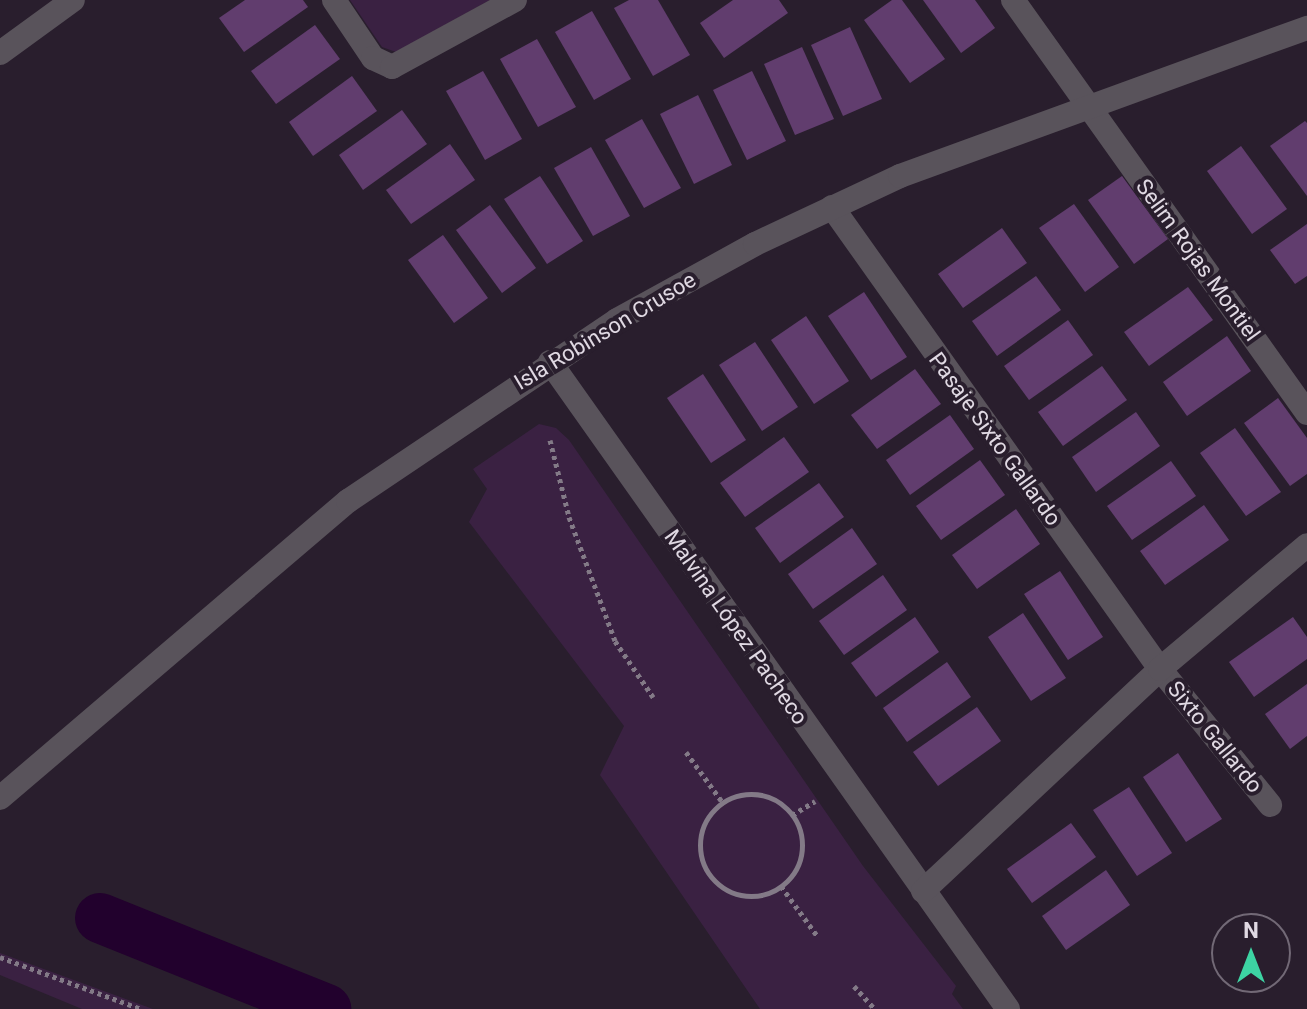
<!DOCTYPE html>
<meta charset="utf-8">
<style>
body{margin:0}
#map{position:relative;width:1307px;height:1009px;overflow:hidden;background:#291e2d;font-family:Roboto,sans-serif}
div>[style]{position:absolute}
[style*='--x']{left:calc(var(--x)*1px);top:calc(var(--y)*1px);width:calc(var(--w)*1px);rotate:calc(var(--a)*1deg)}
.green>*{inset:0;background:#3a2142}
.canal>*{height:50px;margin:-25px;padding:0 25px;transform-origin:25px;border-radius:25px;background:#22012d}
.building>*{inset:0;background:#613d6e}
.path>*{height:5px;margin-top:-2.5px;transform-origin:0;background:repeating-linear-gradient(90deg,#837a87 0 4px,transparent 0 8px)}
.path>.ring{margin:-2.5px;padding:0;box-sizing:content-box;background:none;border:5px solid #837a87;border-radius:50%}
.street>*{height:24px;margin:-12px;padding:0 12px;transform-origin:12px;border-radius:12px;background:#59535b}
span{translate:-50% -50%;white-space:nowrap;text-align:center;line-height:1.15;-webkit-text-stroke:8px #291e2d;paint-order:stroke}
.street-label{font-size:22px;color:#e0d9e3}
.north{position:absolute;left:1211px;top:913px;width:80px;height:80px;box-sizing:border-box;background:#291e2d;border:2px solid #726976;border-radius:50%;rotate:0deg;font-size:22px;font-weight:700;line-height:32px;text-align:center;color:#e0d9e3}
.north::after{content:'';display:block;margin:auto;width:28px;height:36px;background:#3dd4a3;clip-path:polygon(50% 0,100% 100%,50% 72%,0 100%)}
</style>
<div id="map">
<div class="green">
<i style="clip-path:polygon(350px 0,490px 0,396px 52px,382px 47px)"></i>
<i style="clip-path:polygon(539px 424px,556px 428px,569px 440px,863px 866px,956px 986px,952px 994px,963px 1009px,760px 1009px,600px 775px,624px 726px,469px 522px,487px 489px,473px 469px)"></i>
<i style="clip-path:polygon(0 953px,153px 1009px,82px 1009px,0 975px)"></i>
</div>
<div class="canal">
<i style="--x:100;--y:918;--w:244;--a:21.9"></i>
</div>
<div class="building">
<i style="clip-path:polygon(245px 0,303px 0,308px 7px,244px 52px,219px 18px)"></i>
<i style="clip-path:polygon(629px 0,658px 0,690px 55px,653px 76px,614px 8px)"></i>
<i style="clip-path:polygon(733px 0,779px 0,788px 13px,724px 58px,700px 23px)"></i>
<i style="clip-path:polygon(892px 0,902px 0,945px 59px,910px 83px,864px 20px)"></i>
<i style="clip-path:polygon(923px 0,975px 0,995px 28px,961px 53px)"></i>
<i style="clip-path:polygon(592px 11px,631px 79px,594px 100px,555px 32px)"></i>
<i style="clip-path:polygon(315px 25px,340px 59px,276px 104px,251px 71px)"></i>
<i style="clip-path:polygon(850px 27px,882px 99px,843px 116px,811px 45px)"></i>
<i style="clip-path:polygon(537px 39px,576px 107px,538px 127px,500px 59px)"></i>
<i style="clip-path:polygon(802px 47px,834px 119px,795px 135px,764px 64px)"></i>
<i style="clip-path:polygon(483px 71px,522px 139px,485px 160px,446px 91px)"></i>
<i style="clip-path:polygon(752px 71px,786px 141px,747px 160px,713px 90px)"></i>
<i style="clip-path:polygon(352px 76px,377px 111px,313px 156px,289px 122px)"></i>
<i style="clip-path:polygon(698px 95px,732px 165px,694px 184px,660px 114px)"></i>
<i style="clip-path:polygon(402px 110px,427px 144px,363px 190px,339px 155px)"></i>
<i style="clip-path:polygon(642px 119px,681px 188px,644px 208px,605px 140px)"></i>
<i style="clip-path:polygon(1305px 121px,1307px 123px,1307px 196px,1270px 146px)"></i>
<i style="clip-path:polygon(450px 144px,475px 180px,411px 224px,386px 190px)"></i>
<i style="clip-path:polygon(1241px 146px,1287px 209px,1252px 234px,1207px 171px)"></i>
<i style="clip-path:polygon(591px 147px,630px 216px,593px 236px,554px 168px)"></i>
<i style="clip-path:polygon(540px 176px,583px 241px,547px 264px,504px 199px)"></i>
<i style="clip-path:polygon(1122px 176px,1168px 239px,1134px 264px,1088px 200px)"></i>
<i style="clip-path:polygon(1074px 204px,1119px 267px,1085px 292px,1039px 228px)"></i>
<i style="clip-path:polygon(490px 205px,536px 268px,502px 293px,456px 230px)"></i>
<i style="clip-path:polygon(1307px 224px,1307px 276px,1295px 284px,1270px 250px)"></i>
<i style="clip-path:polygon(1002px 228px,1027px 263px,963px 308px,938px 274px)"></i>
<i style="clip-path:polygon(443px 235px,488px 298px,454px 323px,408px 260px)"></i>
<i style="clip-path:polygon(1036px 276px,1061px 310px,997px 356px,972px 321px)"></i>
<i style="clip-path:polygon(1188px 287px,1213px 320px,1149px 366px,1124px 332px)"></i>
<i style="clip-path:polygon(864px 292px,907px 357px,871px 380px,828px 316px)"></i>
<i style="clip-path:polygon(806px 316px,849px 381px,814px 404px,771px 340px)"></i>
<i style="clip-path:polygon(1068px 320px,1093px 355px,1029px 400px,1004px 366px)"></i>
<i style="clip-path:polygon(1227px 336px,1251px 371px,1187px 416px,1163px 382px)"></i>
<i style="clip-path:polygon(755px 342px,798px 407px,762px 431px,719px 365px)"></i>
<i style="clip-path:polygon(1102px 366px,1127px 400px,1063px 446px,1038px 412px)"></i>
<i style="clip-path:polygon(915px 369px,941px 404px,877px 449px,851px 415px)"></i>
<i style="clip-path:polygon(703px 374px,746px 440px,711px 463px,667px 398px)"></i>
<i style="clip-path:polygon(1278px 398px,1307px 438px,1307px 474px,1290px 486px,1244px 423px)"></i>
<i style="clip-path:polygon(1136px 412px,1160px 446px,1096px 492px,1072px 457px)"></i>
<i style="clip-path:polygon(950px 415px,974px 449px,910px 495px,886px 460px)"></i>
<i style="clip-path:polygon(1235px 428px,1281px 492px,1246px 516px,1200px 453px)"></i>
<i style="clip-path:polygon(784px 437px,809px 472px,745px 517px,720px 483px)"></i>
<i style="clip-path:polygon(980px 460px,1005px 495px,941px 540px,916px 506px)"></i>
<i style="clip-path:polygon(1171px 461px,1196px 496px,1132px 540px,1107px 506px)"></i>
<i style="clip-path:polygon(819px 483px,844px 517px,780px 563px,755px 528px)"></i>
<i style="clip-path:polygon(1204px 505px,1229px 540px,1165px 585px,1140px 551px)"></i>
<i style="clip-path:polygon(1016px 509px,1040px 544px,977px 589px,952px 555px)"></i>
<i style="clip-path:polygon(852px 528px,877px 564px,813px 609px,788px 574px)"></i>
<i style="clip-path:polygon(1060px 571px,1103px 637px,1068px 660px,1024px 594px)"></i>
<i style="clip-path:polygon(883px 575px,907px 610px,844px 655px,819px 621px)"></i>
<i style="clip-path:polygon(1023px 613px,1066px 678px,1031px 701px,988px 637px)"></i>
<i style="clip-path:polygon(915px 617px,939px 652px,876px 697px,851px 663px)"></i>
<i style="clip-path:polygon(1293px 617px,1307px 637px,1307px 659px,1254px 697px,1229px 662px)"></i>
<i style="clip-path:polygon(947px 662px,971px 697px,907px 742px,883px 708px)"></i>
<i style="clip-path:polygon(1307px 684px,1307px 736px,1290px 749px,1265px 714px)"></i>
<i style="clip-path:polygon(977px 707px,1001px 741px,938px 786px,913px 752px)"></i>
<i style="clip-path:polygon(1178px 753px,1222px 819px,1186px 842px,1143px 777px)"></i>
<i style="clip-path:polygon(1129px 787px,1172px 853px,1137px 876px,1093px 810px)"></i>
<i style="clip-path:polygon(1071px 823px,1096px 857px,1032px 903px,1007px 869px)"></i>
<i style="clip-path:polygon(1106px 870px,1130px 905px,1066px 950px,1042px 916px)"></i>
</div>
<div class="path">
<i style="--x:550;--y:440;--w:79;--a:76.1"></i>
<i style="--x:569;--y:517;--w:132;--a:69.6"></i>
<i style="--x:615;--y:641;--w:68;--a:55.8"></i>
<i style="--x:686;--y:752;--w:63;--a:54"></i>
<i class="ring" style="left:700px;top:794px;width:97px;height:97px"></i>
<i style="--x:792;--y:815;--w:27;--a:-31"></i>
<i style="--x:781;--y:886;--w:63;--a:54"></i>
<i style="--x:0;--y:957;--w:150;--a:20.2"></i>
<i style="--x:854;--y:986;--w:31;--a:48"></i>
</div>
<div class="street">
<i style="--x:334;--y:0;--w:70;--a:56.1"></i>
<i style="--x:373;--y:58;--w:21;--a:25"></i>
<i style="--x:392;--y:67;--w:140;--a:-28.6"></i>
<i style="--x:1013;--y:0;--w:507;--a:54.55"></i>
<i style="--x:0;--y:53;--w:90;--a:-36"></i>
<i style="--x:832;--y:207;--w:567;--a:54.63"></i>
<i style="--x:1160;--y:669;--w:175;--a:51"></i>
<i style="--x:550;--y:362;--w:793;--a:54.71"></i>
<i style="--x:0;--y:798;--w:458;--a:-40.5"></i>
<i style="--x:348;--y:501;--w:324;--a:-33.9"></i>
<i style="--x:617;--y:320;--w:158;--a:-28.8"></i>
<i style="--x:755;--y:244;--w:160;--a:-25.1"></i>
<i style="--x:900;--y:176;--w:433;--a:-20"></i>
<i style="--x:923;--y:891;--w:325;--a:-43.1"></i>
<i style="--x:1160;--y:669;--w:192;--a:-40.1"></i>
</div>
<div class="street-label">
<span style="left:1198px;top:260px;rotate:54deg">Selim Rojas Montiel</span>
<span style="left:605px;top:331px;rotate:-31deg">Isla Robinson Crusoe</span>
<span style="left:995px;top:439px;rotate:54deg">Pasaje Sixto Gallardo</span>
<span style="left:736px;top:627px;rotate:55deg">Malvina López Pacheco</span>
<span style="left:1215px;top:737px;rotate:51deg">Sixto Gallardo</span>
</div>
<div class="north">N</div>
</div>
